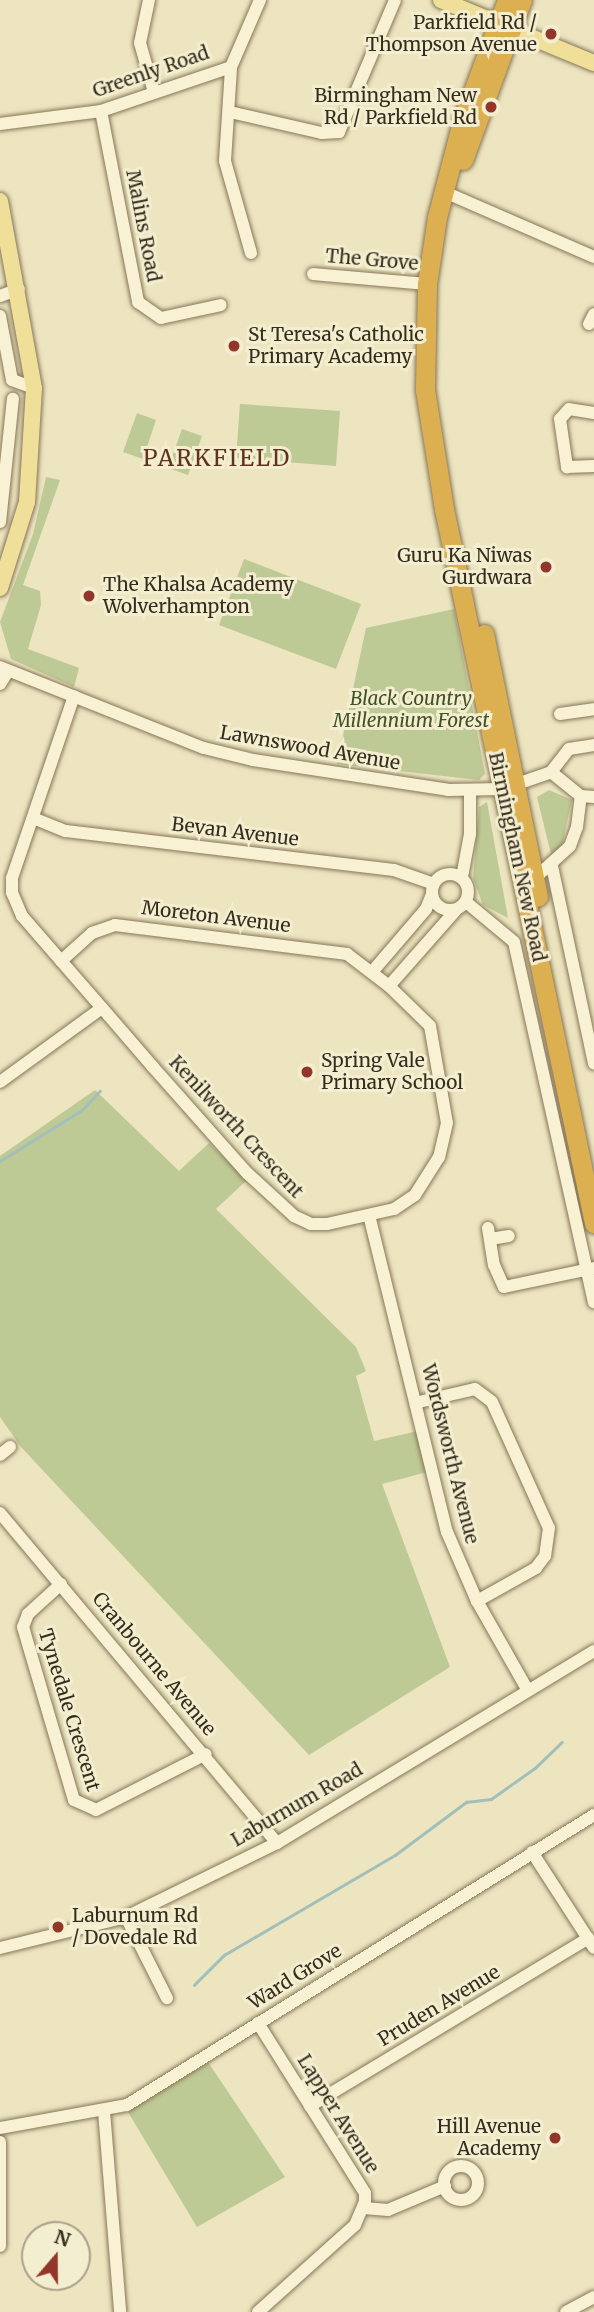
<!DOCTYPE html>
<style>
body{margin:0}
#map{position:relative;width:594px;height:2312px;overflow:hidden;background:#ede5c0;font-family:Merriweather,serif}
div>[style]{position:absolute}
[style*='--x']{left:calc(var(--x)*1px);top:calc(var(--y)*1px);width:calc(var(--w)*1px);rotate:calc(var(--a)*1deg)}
.green>*{inset:0;background:#beca95}
.stream>*{height:2.5px;margin:-1.25px;padding:0 1.25px;transform-origin:1.25px;border-radius:1.25px;background:#a3bfba}
.roads{filter:drop-shadow(0 0 2px #867658) drop-shadow(0 0 2px #867658)}
.minor>*{height:12px;margin:-6px;padding:0 6px;transform-origin:6px;border-radius:6px;background:#f8f1d3}
.minor>.ring{margin:-6px;padding:0;box-sizing:content-box;background:none;border:12px solid #f8f1d3;border-radius:50%}
.major>*{height:16px;margin:-8px;padding:0 8px;transform-origin:8px;border-radius:8px;background:#f0df98}
.highway>*{height:19px;margin:-9.5px;padding:0 9.5px;transform-origin:9.5px;border-radius:9.5px;background:#dcb051}
.dots>*{width:19px;height:19px;translate:-50% -50%;box-sizing:border-box;border:4px solid #f4eed0;border-radius:50%}
span{translate:-50% -50%;white-space:nowrap;text-align:center;line-height:1.15;-webkit-text-stroke:6px #f4eed0;paint-order:stroke}
.poi-label{font-size:19px;color:#352c1d}
.right{translate:-100% -50%;text-align:right}
.left{translate:0 -50%;text-align:left}
.street-label{font-size:19px;color:#352c1d}
.park-label{font-size:19px;color:#405124;font-style:italic}
.quarter-label{font-size:23px;color:#61331d;letter-spacing:2px}
.north{position:absolute;left:21px;top:2221px;width:70px;height:70px;box-sizing:border-box;background:#f4eed0;border:2px solid #a8a088;border-radius:50%;rotate:20deg;font-size:19px;font-weight:700;line-height:28px;text-align:center;color:#352c1d}
.north::after{content:'';display:block;margin:auto;width:24px;height:32px;background:#93362a;clip-path:polygon(50% 0,100% 100%,50% 72%,0 100%)}
</style>
<div id="map">
<div class="green">
<i style="clip-path:polygon(240px 404px,340px 411px,336px 466px,236px 458px)"></i>
<i style="clip-path:polygon(137px 413px,156px 420px,143px 459px,123px 452px)"></i>
<i style="clip-path:polygon(182px 429px,202px 436px,188px 475px,168px 468px)"></i>
<i style="clip-path:polygon(46px 477px,60px 480px,23px 585px,40px 591px,41px 605px,28px 649px,79px 668px,74px 687px,11px 659px,0 622px,33px 534px)"></i>
<i style="clip-path:polygon(244px 559px,361px 604px,336px 669px,219px 625px)"></i>
<i style="clip-path:polygon(454px 609px,485px 774px,479px 780px,337px 764px,366px 628px)"></i>
<i style="clip-path:polygon(549px 790px,572px 800px,562px 846px,552px 858px,537px 797px)"></i>
<i style="clip-path:polygon(487px 802px,508px 918px,483px 905px,473px 878px,479px 807px)"></i>
<i style="clip-path:polygon(95px 1090px,179px 1171px,209px 1143px,247px 1180px,216px 1209px,356px 1347px,366px 1371px,356px 1376px,374px 1441px,418px 1431px,427px 1472px,382px 1484px,450px 1667px,309px 1755px,21px 1447px,0 1417px,0 1156px)"></i>
<i style="clip-path:polygon(208px 2062px,285px 2177px,197px 2227px,128px 2112px)"></i>
</div>
<div class="stream">
<i style="--x:0;--y:1161;--w:97;--a:-31.9"></i>
<i style="--x:82;--y:1110;--w:26;--a:-47"></i>
<i style="--x:194;--y:1985;--w:42;--a:-45"></i>
<i style="--x:224;--y:1955;--w:198;--a:-30.3"></i>
<i style="--x:395;--y:1855;--w:89;--a:-36.7"></i>
<i style="--x:466;--y:1802;--w:25;--a:-7"></i>
<i style="--x:491;--y:1799;--w:54;--a:-35.2"></i>
<i style="--x:535;--y:1768;--w:37;--a:-44"></i>
</div>
<div class="roads">
<div class="minor">
<i style="--x:149;--y:0;--w:44;--a:101.8"></i>
<i style="--x:140;--y:43;--w:51;--a:74.1"></i>
<i style="--x:101;--y:111;--w:195;--a:79"></i>
<i style="--x:138;--y:302;--w:28;--a:35"></i>
<i style="--x:161;--y:318;--w:61;--a:-12.2"></i>
<i style="--x:230;--y:112;--w:94;--a:12.9"></i>
<i style="--x:322;--y:133;--w:17;--a:-3"></i>
<i style="--x:339;--y:132;--w:143;--a:-67"></i>
<i style="--x:0;--y:124;--w:102;--a:-7.3"></i>
<i style="--x:101;--y:111;--w:137;--a:-18.7"></i>
<i style="--x:442;--y:191;--w:166;--a:23.5"></i>
<i style="--x:251;--y:253;--w:96;--a:-105.8"></i>
<i style="--x:225;--y:161;--w:94;--a:-86.3"></i>
<i style="--x:231;--y:67;--w:73;--a:-66.6"></i>
<i style="--x:313;--y:274;--w:114;--a:5"></i>
<i style="--x:0;--y:296;--w:20;--a:-20"></i>
<i style="--x:0;--y:316;--w:65;--a:79.4"></i>
<i style="--x:12;--y:380;--w:23;--a:20"></i>
<i style="--x:589;--y:324;--w:11;--a:-63"></i>
<i style="--x:594;--y:413;--w:25;--a:-171"></i>
<i style="--x:569;--y:409;--w:13;--a:132"></i>
<i style="--x:560;--y:419;--w:49;--a:81.7"></i>
<i style="--x:567;--y:467;--w:27;--a:-2"></i>
<i style="--x:0;--y:522;--w:124;--a:-84"></i>
<i style="--x:0;--y:667;--w:219;--a:21.7"></i>
<i style="--x:204;--y:748;--w:50;--a:13.8"></i>
<i style="--x:253;--y:760;--w:197;--a:8.7"></i>
<i style="--x:448;--y:790;--w:54;--a:-1.1"></i>
<i style="--x:0;--y:684;--w:15;--a:-58"></i>
<i style="--x:560;--y:714;--w:34;--a:-8"></i>
<i style="--x:551;--y:772;--w:29;--a:-52"></i>
<i style="--x:569;--y:749;--w:25;--a:-9"></i>
<i style="--x:517;--y:784;--w:36;--a:-19"></i>
<i style="--x:551;--y:772;--w:38;--a:39"></i>
<i style="--x:581;--y:796;--w:13;--a:4"></i>
<i style="--x:33;--y:818;--w:35;--a:22"></i>
<i style="--x:66;--y:831;--w:330;--a:6.8"></i>
<i style="--x:394;--y:870;--w:42;--a:19.3"></i>
<i style="--x:552;--y:866;--w:202;--a:78"></i>
<i class="ring" style="left:432px;top:874px;width:24px;height:24px"></i>
<i style="--x:462;--y:877;--w:44;--a:-79.5"></i>
<i style="--x:470;--y:834;--w:42;--a:-90"></i>
<i style="--x:535;--y:878;--w:47;--a:-42.4"></i>
<i style="--x:570;--y:846;--w:20;--a:-70"></i>
<i style="--x:577;--y:827;--w:31;--a:-83"></i>
<i style="--x:466;--y:902;--w:62;--a:39.8"></i>
<i style="--x:514;--y:942;--w:369;--a:77.5"></i>
<i style="--x:61;--y:961;--w:42;--a:-42.1"></i>
<i style="--x:92;--y:933;--w:24;--a:-19"></i>
<i style="--x:115;--y:925;--w:234;--a:7.1"></i>
<i style="--x:347;--y:954;--w:53;--a:37.3"></i>
<i style="--x:389;--y:986;--w:57;--a:44.3"></i>
<i style="--x:430;--y:1026;--w:98;--a:80.1"></i>
<i style="--x:447;--y:1123;--w:35;--a:103"></i>
<i style="--x:439;--y:1157;--w:45;--a:122.3"></i>
<i style="--x:415;--y:1195;--w:25;--a:146"></i>
<i style="--x:394;--y:1209;--w:69;--a:167.4"></i>
<i style="--x:327;--y:1224;--w:16;--a:180"></i>
<i style="--x:311;--y:1224;--w:19;--a:-155"></i>
<i style="--x:294;--y:1216;--w:64;--a:-137.5"></i>
<i style="--x:247;--y:1173;--w:142;--a:-131.6"></i>
<i style="--x:153;--y:1067;--w:78;--a:-130.8"></i>
<i style="--x:102;--y:1008;--w:122;--a:-131"></i>
<i style="--x:22;--y:916;--w:25;--a:-113"></i>
<i style="--x:12;--y:893;--w:15;--a:-90"></i>
<i style="--x:12;--y:878;--w:192;--a:-71.2"></i>
<i style="--x:372;--y:972;--w:83;--a:-49.4"></i>
<i style="--x:426;--y:909;--w:16;--a:-68"></i>
<i style="--x:389;--y:986;--w:101;--a:-48.6"></i>
<i style="--x:0;--y:1082;--w:126;--a:-36"></i>
<i style="--x:369;--y:1215;--w:326;--a:76.2"></i>
<i style="--x:447;--y:1532;--w:75;--a:66.5"></i>
<i style="--x:477;--y:1601;--w:101;--a:60.4"></i>
<i style="--x:488;--y:1228;--w:37;--a:81"></i>
<i style="--x:494;--y:1265;--w:24;--a:66"></i>
<i style="--x:504;--y:1287;--w:92;--a:-11.9"></i>
<i style="--x:490;--y:1239;--w:19;--a:-9"></i>
<i style="--x:419;--y:1402;--w:57;--a:-13.1"></i>
<i style="--x:475;--y:1389;--w:21;--a:37"></i>
<i style="--x:492;--y:1402;--w:138;--a:65.7"></i>
<i style="--x:549;--y:1528;--w:28;--a:98"></i>
<i style="--x:545;--y:1556;--w:15;--a:127"></i>
<i style="--x:536;--y:1568;--w:68;--a:150.8"></i>
<i style="--x:0;--y:1455;--w:13;--a:-39"></i>
<i style="--x:0;--y:1513;--w:431;--a:50"></i>
<i style="--x:61;--y:1584;--w:45;--a:137.7"></i>
<i style="--x:28;--y:1614;--w:14;--a:111"></i>
<i style="--x:23;--y:1627;--w:180;--a:73.6"></i>
<i style="--x:74;--y:1800;--w:24;--a:24"></i>
<i style="--x:96;--y:1810;--w:123;--a:-27"></i>
<i style="--x:532;--y:1852;--w:114;--a:57.1"></i>
<i style="--x:126;--y:1917;--w:91;--a:63.2"></i>
<i style="--x:0;--y:1948;--w:130;--a:-13.8"></i>
<i style="--x:126;--y:1917;--w:168;--a:-26.1"></i>
<i style="--x:277;--y:1843;--w:371;--a:-31.2"></i>
<i style="--x:310;--y:2106;--w:325;--a:-31.1"></i>
<i style="--x:104;--y:2111;--w:202;--a:85.4"></i>
<i style="--x:0;--y:2128;--w:129;--a:-10.3"></i>
<i style="--x:127;--y:2105;--w:550;--a:-31.84"></i>
<i style="--x:0;--y:2142;--w:104;--a:90"></i>
<i class="ring" style="left:444px;top:2166px;width:22px;height:22px"></i>
<i style="--x:364;--y:2208;--w:24;--a:5"></i>
<i style="--x:388;--y:2210;--w:62;--a:-22.8"></i>
<i style="--x:258;--y:2312;--w:130;--a:-41.9"></i>
<i style="--x:355;--y:2225;--w:25;--a:-67"></i>
<i style="--x:365;--y:2202;--w:9;--a:-90"></i>
<i style="--x:365;--y:2193;--w:201;--a:-122.2"></i>
<i style="--x:566;--y:2312;--w:32;--a:-28"></i>
</div>
<div class="major">
<i style="--x:441;--y:0;--w:165;--a:22.4"></i>
<i style="--x:0;--y:201;--w:190;--a:79.7"></i>
<i style="--x:34;--y:388;--w:114;--a:93.5"></i>
<i style="--x:27;--y:502;--w:90;--a:107.4"></i>
</div>
<div class="highway">
<i style="--x:507;--y:0;--w:126;--a:110.4"></i>
<i style="--x:463;--y:118;--w:102;--a:104.7"></i>
<i style="--x:437;--y:217;--w:68;--a:98.5"></i>
<i style="--x:427;--y:284;--w:106;--a:91.1"></i>
<i style="--x:425;--y:390;--w:121;--a:80.9"></i>
<i style="--x:444;--y:509;--w:730;--a:78.14"></i>
<i style="--x:463;--y:160;--w:171;--a:-69.8"></i>
<i style="--x:484;--y:634;--w:268;--a:78.4"></i>
</div>
</div>
<div class="dots">
<i style="left:551px;top:34px;background:#93362a"></i>
<i style="left:491px;top:107px;background:#93362a"></i>
<i style="left:234px;top:346px;background:#93362a"></i>
<i style="left:546px;top:567px;background:#93362a"></i>
<i style="left:89px;top:596px;background:#93362a"></i>
<i style="left:307px;top:1072px;background:#93362a"></i>
<i style="left:58px;top:1927px;background:#93362a"></i>
<i style="left:555px;top:2138px;background:#93362a"></i>
</div>
<div class="poi-label">
<span class="right" style="left:537px;top:34px">Parkfield Rd /<br>Thompson Avenue</span>
<span class="right" style="left:477px;top:107px">Birmingham New<br>Rd / Parkfield Rd</span>
<span class="left" style="left:248px;top:346px">St Teresa's Catholic<br>Primary Academy</span>
<span class="right" style="left:532px;top:567px">Guru Ka Niwas<br>Gurdwara</span>
<span class="left" style="left:103px;top:596px">The Khalsa Academy<br>Wolverhampton</span>
<span class="left" style="left:321px;top:1072px">Spring Vale<br>Primary School</span>
<span class="left" style="left:72px;top:1927px">Laburnum Rd<br>/ Dovedale Rd</span>
<span class="right" style="left:541px;top:2138px">Hill Avenue<br>Academy</span>
</div>
<div class="street-label">
<span style="left:151px;top:72px;rotate:-19deg">Greenly Road</span>
<span style="left:143px;top:226px;rotate:79deg">Malins Road</span>
<span style="left:372px;top:260px;rotate:5deg">The Grove</span>
<span style="left:310px;top:748px;rotate:10deg">Lawnswood Avenue</span>
<span style="left:235px;top:832px;rotate:7deg">Bevan Avenue</span>
<span style="left:517px;top:857px;rotate:78deg">Birmingham New Road</span>
<span style="left:216px;top:917px;rotate:7deg">Moreton Avenue</span>
<span style="left:236px;top:1127px;rotate:47deg">Kenilworth Crescent</span>
<span style="left:450px;top:1454px;rotate:76deg">Wordsworth Avenue</span>
<span style="left:154px;top:1664px;rotate:50deg">Cranbourne Avenue</span>
<span style="left:69px;top:1710px;rotate:73deg">Tynedale Crescent</span>
<span style="left:297px;top:1805px;rotate:-30deg">Laburnum Road</span>
<span style="left:295px;top:1977px;rotate:-32deg">Ward Grove</span>
<span style="left:439px;top:2006px;rotate:-31deg">Pruden Avenue</span>
<span style="left:338px;top:2114px;rotate:58deg">Lapper Avenue</span>
</div>
<div class="park-label">
<span style="left:411px;top:710px">Black Country<br>Millennium Forest</span>
</div>
<div class="quarter-label">
<span style="left:217px;top:458px">PARKFIELD</span>
</div>
<div class="north">N</div>
</div>
